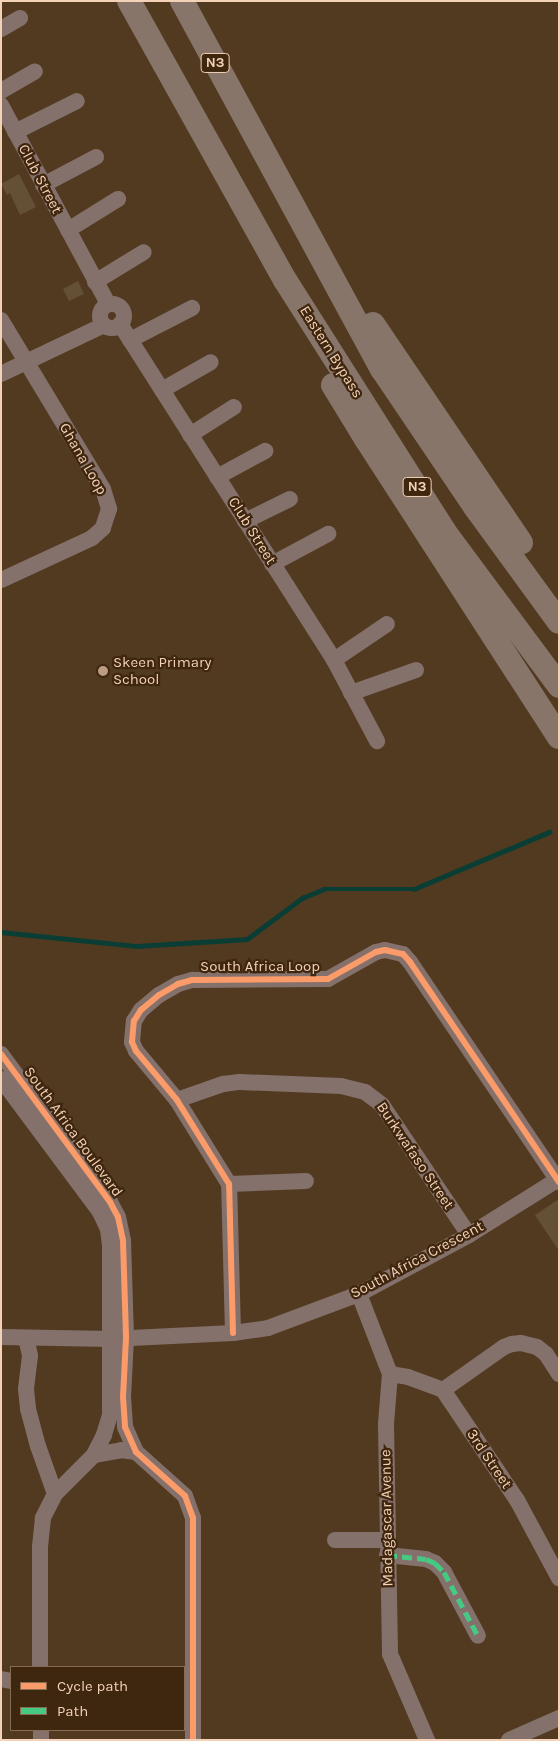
<!DOCTYPE html>
<style>
body{margin:0}
#map{position:relative;width:560px;height:1741px;overflow:hidden;background:#523a21;font-family:Karla,sans-serif}
div>[style]{position:absolute}
[style*='--x']{left:calc(var(--x)*1px);top:calc(var(--y)*1px);width:calc(var(--w)*1px);rotate:calc(var(--a)*1deg)}
.stream>*{height:4.5px;margin:-2.25px;padding:0 2.25px;transform-origin:2.25px;border-radius:2.25px;background:#0a3e35}
.building>*{inset:0;background:#635035}
.minor>*{height:16px;margin:-8px;padding:0 8px;transform-origin:8px;border-radius:8px;background:#85716b}
.minor>.ring{margin:-8px;padding:0;box-sizing:content-box;background:none;border:16px solid #85716b;border-radius:50%}
.highway>*{height:24px;margin:-12px;padding:0 12px;transform-origin:12px;border-radius:12px;background:#867568}
.quiet>*{height:5px;margin-top:-2.5px;transform-origin:0;background:repeating-linear-gradient(90deg,#46c982 0 10px,transparent 0 15px)}
.cycleway>*{height:6px;margin:-3px;padding:0 3px;transform-origin:3px;border-radius:3px;background:#fa9b69}
.dots>*{width:14px;height:14px;translate:-50% -50%;box-sizing:border-box;border:2px solid #3f260f;border-radius:50%}
span{translate:-50% -50%;white-space:nowrap;text-align:center;line-height:1.15;-webkit-text-stroke:4.5px #3f260f;paint-order:stroke}
.shield-label span{padding:1px 4px;background:#3f260f;border:1px solid;border-radius:4px;-webkit-text-stroke-width:0}
.shield-label{font-size:14px;color:#f3d2b7;font-weight:700}
.street-label{font-size:15px;color:#f3d2b7}
.poi-label{font-size:15px;color:#f3d2b7}
.left{translate:0 -50%;text-align:left}
.frame{position:absolute;inset:0;border:2px solid #f3d2b7;pointer-events:none}
.legend{position:absolute;left:10px;top:1666px;width:175px;height:65px;box-sizing:border-box;background:#3f260f;border:1px solid #876b52;margin:0;padding:6px 9px;list-style:none;font-size:15px;color:#f3d2b7}
.legend li{display:flex;align-items:center;gap:10px;height:25px}
.legend b{width:25px;border:1px solid #876b52}
</style>
<div id="map">
<div class="stream">
<i style="--x:1;--y:932;--w:137;--a:5.9"></i>
<i style="--x:137;--y:946;--w:110;--a:-3.6"></i>
<i style="--x:247;--y:939;--w:69;--a:-36.7"></i>
<i style="--x:302;--y:898;--w:24;--a:-22"></i>
<i style="--x:324;--y:889;--w:90;--a:0"></i>
<i style="--x:414;--y:889;--w:147;--a:-22.9"></i>
</div>
<div class="building">
<i style="clip-path:polygon(19px 174px,36px 207px,20px 215px,10px 193px,7px 195px,1px 184px)"></i>
<i style="clip-path:polygon(78px 281px,84px 294px,69px 301px,63px 289px)"></i>
<i style="clip-path:polygon(559px 1199px,559px 1251px,535px 1215px)"></i>
</div>
<div class="minor">
<i style="--x:1;--y:29;--w:22;--a:-30"></i>
<i style="--x:1;--y:91;--w:39;--a:-30"></i>
<i style="--x:1;--y:105;--w:226;--a:61.7"></i>
<i style="--x:15;--y:132;--w:69;--a:-26.6"></i>
<i style="--x:43;--y:185;--w:60;--a:-27.8"></i>
<i style="--x:68;--y:230;--w:59;--a:-31.8"></i>
<i style="--x:95;--y:282;--w:57;--a:-31.5"></i>
<i class="ring" style="left:100px;top:304px;width:8px;height:8px"></i>
<i style="--x:1;--y:320;--w:197;--a:58.9"></i>
<i style="--x:103;--y:489;--w:21;--a:73"></i>
<i style="--x:109;--y:509;--w:20;--a:108"></i>
<i style="--x:103;--y:528;--w:15;--a:138"></i>
<i style="--x:92;--y:538;--w:100;--a:155.2"></i>
<i style="--x:120;--y:324;--w:398;--a:57.5"></i>
<i style="--x:334;--y:660;--w:92;--a:62"></i>
<i style="--x:130;--y:340;--w:70;--a:-27.3"></i>
<i style="--x:1;--y:374;--w:114;--a:-25.4"></i>
<i style="--x:162;--y:390;--w:56;--a:-29.7"></i>
<i style="--x:190;--y:435;--w:52;--a:-32.5"></i>
<i style="--x:217;--y:477;--w:55;--a:-28.4"></i>
<i style="--x:245;--y:521;--w:50;--a:-26.1"></i>
<i style="--x:272;--y:564;--w:64;--a:-28.2"></i>
<i style="--x:334;--y:660;--w:64;--a:-34.2"></i>
<i style="--x:351;--y:693;--w:69;--a:-19.5"></i>
<i style="--x:1;--y:1054;--w:184;--a:53.6"></i>
<i style="--x:110;--y:1202;--w:17;--a:62"></i>
<i style="--x:118;--y:1217;--w:25;--a:78"></i>
<i style="--x:123;--y:1241;--w:97;--a:88.2"></i>
<i style="--x:126;--y:1338;--w:59;--a:92.9"></i>
<i style="--x:123;--y:1397;--w:30;--a:86"></i>
<i style="--x:125;--y:1427;--w:27;--a:66"></i>
<i style="--x:136;--y:1452;--w:66;--a:41.9"></i>
<i style="--x:185;--y:1496;--w:23;--a:70"></i>
<i style="--x:193;--y:1518;--w:222;--a:90"></i>
<i style="--x:1;--y:1079;--w:166;--a:53.3"></i>
<i style="--x:100;--y:1212;--w:19;--a:65"></i>
<i style="--x:108;--y:1229;--w:17;--a:83"></i>
<i style="--x:110;--y:1246;--w:169;--a:90"></i>
<i style="--x:110;--y:1415;--w:21;--a:107"></i>
<i style="--x:104;--y:1435;--w:22;--a:117"></i>
<i style="--x:94;--y:1455;--w:55;--a:135"></i>
<i style="--x:55;--y:1494;--w:27;--a:117"></i>
<i style="--x:43;--y:1518;--w:30;--a:96"></i>
<i style="--x:40;--y:1548;--w:119;--a:90"></i>
<i style="--x:177;--y:1100;--w:49;--a:-19.2"></i>
<i style="--x:223;--y:1084;--w:17;--a:-7"></i>
<i style="--x:240;--y:1082;--w:101;--a:2.3"></i>
<i style="--x:341;--y:1086;--w:25;--a:14"></i>
<i style="--x:365;--y:1092;--w:21;--a:37"></i>
<i style="--x:382;--y:1105;--w:156;--a:56.2"></i>
<i style="--x:229;--y:1184;--w:77;--a:-2.2"></i>
<i style="--x:359;--y:1294;--w:86;--a:68.8"></i>
<i style="--x:390;--y:1374;--w:50;--a:94.6"></i>
<i style="--x:386;--y:1424;--w:230;--a:89"></i>
<i style="--x:390;--y:1654;--w:94;--a:66.7"></i>
<i style="--x:233;--y:1333;--w:149;--a:-91.5"></i>
<i style="--x:229;--y:1184;--w:99;--a:-121.8"></i>
<i style="--x:177;--y:1100;--w:64;--a:-129.9"></i>
<i style="--x:136;--y:1051;--w:10;--a:-114"></i>
<i style="--x:132;--y:1042;--w:21;--a:-85"></i>
<i style="--x:134;--y:1021;--w:13;--a:-58"></i>
<i style="--x:141;--y:1010;--w:23;--a:-40"></i>
<i style="--x:159;--y:995;--w:22;--a:-30"></i>
<i style="--x:178;--y:984;--w:15;--a:-16"></i>
<i style="--x:192;--y:980;--w:136;--a:-0.4"></i>
<i style="--x:328;--y:979;--w:55;--a:-29.4"></i>
<i style="--x:376;--y:952;--w:9;--a:-13"></i>
<i style="--x:385;--y:950;--w:18;--a:13"></i>
<i style="--x:403;--y:954;--w:11;--a:49"></i>
<i style="--x:410;--y:962;--w:266;--a:55.9"></i>
<i style="--x:1;--y:1337;--w:110;--a:1"></i>
<i style="--x:111;--y:1339;--w:122;--a:-2.8"></i>
<i style="--x:233;--y:1333;--w:35;--a:-8"></i>
<i style="--x:268;--y:1328;--w:97;--a:-20.5"></i>
<i style="--x:359;--y:1294;--w:125;--a:-28.2"></i>
<i style="--x:469;--y:1235;--w:104;--a:-32"></i>
<i style="--x:26;--y:1338;--w:18;--a:77"></i>
<i style="--x:30;--y:1356;--w:33;--a:97"></i>
<i style="--x:26;--y:1389;--w:20;--a:84"></i>
<i style="--x:28;--y:1409;--w:38;--a:75"></i>
<i style="--x:38;--y:1446;--w:51;--a:70.5"></i>
<i style="--x:390;--y:1374;--w:18;--a:9"></i>
<i style="--x:408;--y:1377;--w:37;--a:20"></i>
<i style="--x:443;--y:1390;--w:133;--a:56.1"></i>
<i style="--x:517;--y:1500;--w:89;--a:61.7"></i>
<i style="--x:443;--y:1390;--w:75;--a:-35.2"></i>
<i style="--x:504;--y:1347;--w:9;--a:-21"></i>
<i style="--x:512;--y:1344;--w:9;--a:-6"></i>
<i style="--x:521;--y:1343;--w:16;--a:14"></i>
<i style="--x:537;--y:1347;--w:11;--a:38"></i>
<i style="--x:546;--y:1354;--w:24;--a:57"></i>
<i style="--x:94;--y:1455;--w:27;--a:-10"></i>
<i style="--x:121;--y:1450;--w:15;--a:8"></i>
<i style="--x:335;--y:1540;--w:52;--a:0"></i>
<i style="--x:387;--y:1555;--w:39;--a:6"></i>
<i style="--x:426;--y:1559;--w:10;--a:24"></i>
<i style="--x:435;--y:1563;--w:13;--a:45"></i>
<i style="--x:444;--y:1572;--w:72;--a:62"></i>
<i style="--x:1;--y:1679;--w:10;--a:11"></i>
<i style="--x:41;--y:1730;--w:10;--a:90"></i>
<i style="--x:509;--y:1740;--w:55;--a:-23.7"></i>
</div>
<div class="highway">
<i style="--x:129;--y:1;--w:320;--a:60.8"></i>
<i style="--x:285;--y:280;--w:297;--a:57.6"></i>
<i style="--x:444;--y:531;--w:193;--a:53.4"></i>
<i style="--x:182;--y:1;--w:419;--a:61.5"></i>
<i style="--x:382;--y:369;--w:166;--a:56"></i>
<i style="--x:475;--y:507;--w:142;--a:53.9"></i>
<i style="--x:373;--y:324;--w:264;--a:55.9"></i>
<i style="--x:333;--y:385;--w:63;--a:58.6"></i>
<i style="--x:366;--y:439;--w:355;--a:57.1"></i>
</div>
<div class="quiet">
<i style="--x:387;--y:1555;--w:39;--a:6"></i>
<i style="--x:426;--y:1559;--w:10;--a:24"></i>
<i style="--x:435;--y:1563;--w:13;--a:45"></i>
<i style="--x:444;--y:1572;--w:72;--a:62"></i>
</div>
<div class="cycleway">
<i style="--x:1;--y:1054;--w:184;--a:53.6"></i>
<i style="--x:110;--y:1202;--w:17;--a:62"></i>
<i style="--x:118;--y:1217;--w:25;--a:78"></i>
<i style="--x:123;--y:1241;--w:97;--a:88.2"></i>
<i style="--x:126;--y:1338;--w:59;--a:92.9"></i>
<i style="--x:123;--y:1397;--w:30;--a:86"></i>
<i style="--x:125;--y:1427;--w:27;--a:66"></i>
<i style="--x:136;--y:1452;--w:66;--a:41.9"></i>
<i style="--x:185;--y:1496;--w:23;--a:70"></i>
<i style="--x:193;--y:1518;--w:222;--a:90"></i>
<i style="--x:233;--y:1333;--w:149;--a:-91.5"></i>
<i style="--x:229;--y:1184;--w:99;--a:-121.8"></i>
<i style="--x:177;--y:1100;--w:64;--a:-129.9"></i>
<i style="--x:136;--y:1051;--w:10;--a:-114"></i>
<i style="--x:132;--y:1042;--w:21;--a:-85"></i>
<i style="--x:134;--y:1021;--w:13;--a:-58"></i>
<i style="--x:141;--y:1010;--w:23;--a:-40"></i>
<i style="--x:159;--y:995;--w:22;--a:-30"></i>
<i style="--x:178;--y:984;--w:15;--a:-16"></i>
<i style="--x:192;--y:980;--w:136;--a:-0.4"></i>
<i style="--x:328;--y:979;--w:55;--a:-29.4"></i>
<i style="--x:376;--y:952;--w:9;--a:-13"></i>
<i style="--x:385;--y:950;--w:18;--a:13"></i>
<i style="--x:403;--y:954;--w:11;--a:49"></i>
<i style="--x:410;--y:962;--w:266;--a:55.9"></i>
</div>
<div class="dots">
<i style="left:103px;top:671px;background:#bb9d82"></i>
</div>
<div class="shield-label">
<span style="left:215px;top:63px">N3</span>
<span style="left:417px;top:487px">N3</span>
</div>
<div class="street-label">
<span style="left:40px;top:179px;rotate:62deg">Club Street</span>
<span style="left:331px;top:352px;rotate:58deg">Eastern Bypass</span>
<span style="left:83px;top:459px;rotate:60deg">Ghana Loop</span>
<span style="left:252px;top:531px;rotate:58deg">Club Street</span>
<span style="left:260px;top:967px">South Africa Loop</span>
<span style="left:73px;top:1132px;rotate:54deg">South Africa Boulevard</span>
<span style="left:415px;top:1156px;rotate:56deg">Burkwafaso Street</span>
<span style="left:417px;top:1260px;rotate:-28deg">South Africa Crescent</span>
<span style="left:489px;top:1459px;rotate:56deg">3rd Street</span>
<span style="left:387px;top:1518px;rotate:-91deg">Madagascar Avenue</span>
</div>
<div class="poi-label">
<span class="left" style="left:113px;top:671px">Skeen Primary<br>School</span>
</div>
<div class="frame"></div>
<ul class="legend">
<li><b style="height:6px;background:#fa9b69"></b>Cycle path</li>
<li><b style="height:6px;background:#46c982"></b>Path</li>
</ul>
</div>
